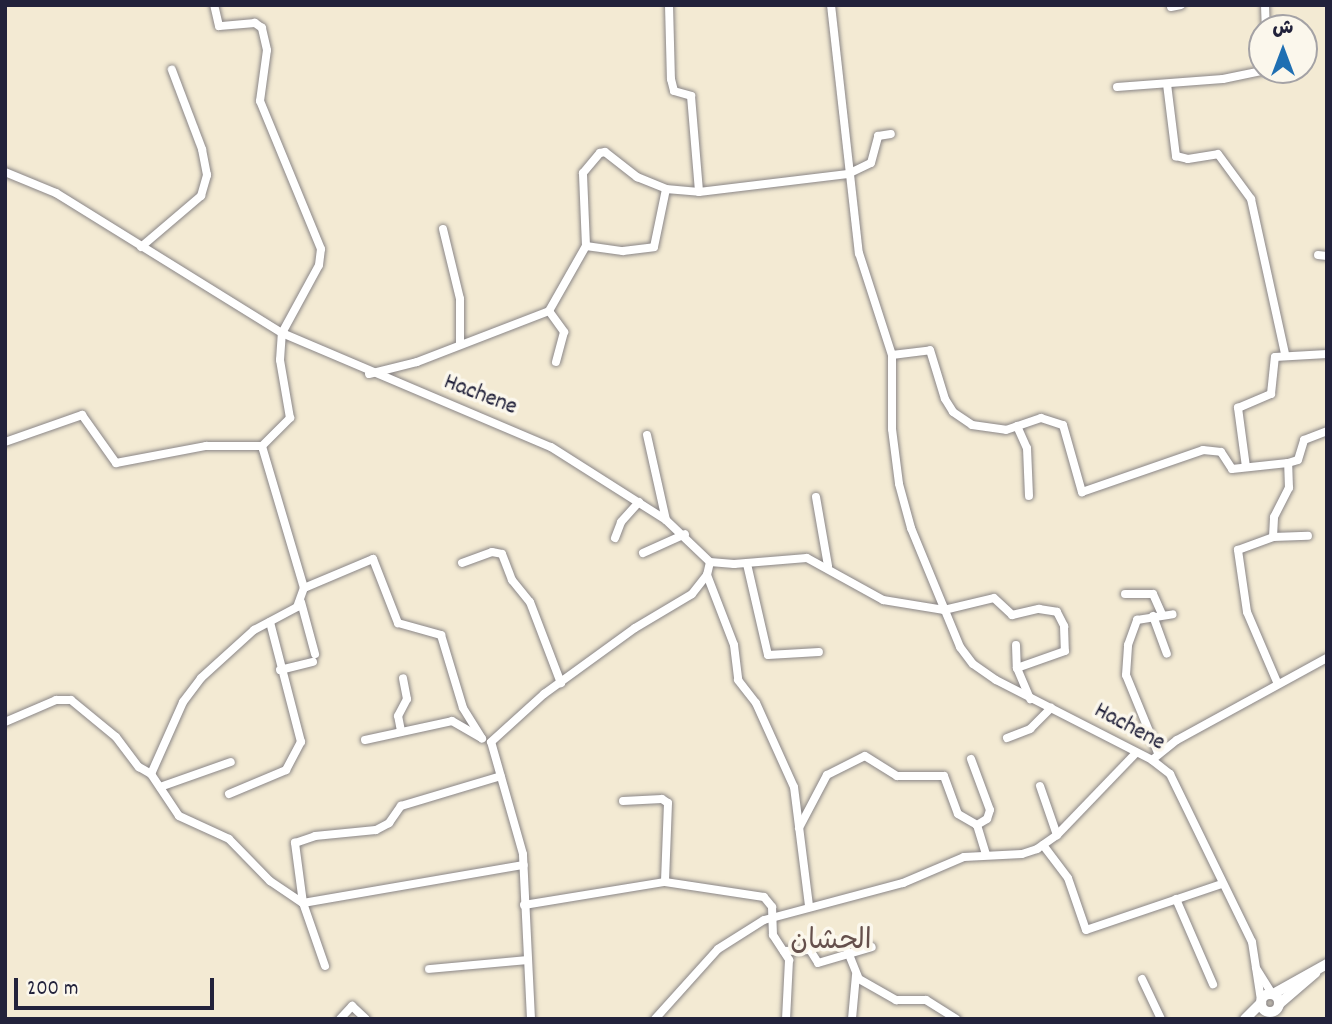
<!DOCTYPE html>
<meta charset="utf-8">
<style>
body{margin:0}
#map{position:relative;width:1332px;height:1024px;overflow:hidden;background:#f3ead3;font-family:Dekko,"Playpen Sans Arabic",sans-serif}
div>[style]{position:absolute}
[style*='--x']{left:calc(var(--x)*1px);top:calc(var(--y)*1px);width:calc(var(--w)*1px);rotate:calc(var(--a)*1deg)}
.roads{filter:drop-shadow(0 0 2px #8a8687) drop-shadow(0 0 2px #8a8687)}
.minor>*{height:8px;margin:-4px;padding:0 4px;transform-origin:4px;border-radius:4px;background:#fff}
.major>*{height:10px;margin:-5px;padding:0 5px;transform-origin:5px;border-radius:5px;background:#fff}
.major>.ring{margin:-5px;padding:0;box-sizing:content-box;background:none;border:10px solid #fff;border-radius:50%}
span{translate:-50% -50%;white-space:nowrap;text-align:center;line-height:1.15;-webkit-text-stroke:7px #fbf7ec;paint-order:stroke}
.street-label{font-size:24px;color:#22223b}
.quarter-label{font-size:28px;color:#65504c}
.frame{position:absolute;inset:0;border:7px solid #22223b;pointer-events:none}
.north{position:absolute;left:1248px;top:14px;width:70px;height:70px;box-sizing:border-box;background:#fbf7ec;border:2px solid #a4a2a5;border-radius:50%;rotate:0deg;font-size:19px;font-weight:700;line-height:28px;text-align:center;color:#22223b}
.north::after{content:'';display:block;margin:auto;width:24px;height:32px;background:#1f6fb2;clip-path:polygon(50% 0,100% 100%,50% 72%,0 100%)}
.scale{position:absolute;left:14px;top:978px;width:200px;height:32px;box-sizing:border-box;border:4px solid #22223b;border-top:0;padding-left:9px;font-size:21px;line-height:24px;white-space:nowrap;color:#22223b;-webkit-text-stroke:5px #fbf7ec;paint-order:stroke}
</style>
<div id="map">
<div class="roads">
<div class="minor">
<i style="--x:669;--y:5;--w:74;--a:88.5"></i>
<i style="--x:671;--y:79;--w:12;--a:76"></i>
<i style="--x:674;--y:91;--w:18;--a:16"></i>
<i style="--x:691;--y:96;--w:96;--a:85.2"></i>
<i style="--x:831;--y:5;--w:250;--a:83.6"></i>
<i style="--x:859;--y:253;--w:107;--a:72.1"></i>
<i style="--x:892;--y:355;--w:74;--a:90"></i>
<i style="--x:892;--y:429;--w:55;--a:82.7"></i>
<i style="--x:899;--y:484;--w:46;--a:74.7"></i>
<i style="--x:911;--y:528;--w:129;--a:67.6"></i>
<i style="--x:960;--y:647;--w:21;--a:53"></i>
<i style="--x:973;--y:664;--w:28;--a:35"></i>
<i style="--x:996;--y:680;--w:175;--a:27.1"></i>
<i style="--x:1152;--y:760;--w:23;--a:38"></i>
<i style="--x:1170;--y:774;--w:187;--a:64"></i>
<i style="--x:1252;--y:942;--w:59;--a:81.2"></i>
<i style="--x:1265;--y:5;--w:23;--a:88"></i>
<i style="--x:1171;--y:7;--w:10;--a:-11"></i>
<i style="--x:1167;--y:84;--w:73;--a:82.9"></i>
<i style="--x:1176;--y:156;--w:12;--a:14"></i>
<i style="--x:1188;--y:159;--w:30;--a:-9"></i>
<i style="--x:1218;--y:154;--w:56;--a:53.7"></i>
<i style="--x:1251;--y:199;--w:159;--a:77.6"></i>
<i style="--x:1117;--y:87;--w:106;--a:-4.3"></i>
<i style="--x:1223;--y:79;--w:45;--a:-11.6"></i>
<i style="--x:5;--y:172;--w:55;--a:22.4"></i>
<i style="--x:56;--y:193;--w:266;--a:31.8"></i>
<i style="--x:282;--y:333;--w:292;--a:23"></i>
<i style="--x:551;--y:447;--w:136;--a:32.4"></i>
<i style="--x:666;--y:520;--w:61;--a:43.7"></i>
<i style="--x:710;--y:562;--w:24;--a:5"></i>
<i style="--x:734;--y:564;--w:73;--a:-4.7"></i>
<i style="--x:807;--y:558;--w:87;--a:28.9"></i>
<i style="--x:883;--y:600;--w:62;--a:9.3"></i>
<i style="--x:443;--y:229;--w:72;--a:76.3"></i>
<i style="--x:460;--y:299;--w:45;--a:90"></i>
<i style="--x:586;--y:246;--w:37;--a:8"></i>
<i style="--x:623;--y:251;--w:31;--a:-7"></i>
<i style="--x:654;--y:247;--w:59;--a:-78.3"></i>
<i style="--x:141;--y:247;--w:79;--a:-40.4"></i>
<i style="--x:201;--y:196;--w:22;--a:-74"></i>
<i style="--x:207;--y:175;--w:26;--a:-101"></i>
<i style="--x:202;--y:149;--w:85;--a:-110.8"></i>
<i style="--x:1318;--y:255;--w:9;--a:6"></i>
<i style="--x:549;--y:311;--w:26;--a:54"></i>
<i style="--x:564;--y:332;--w:31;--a:105"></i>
<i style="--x:892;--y:355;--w:38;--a:-7"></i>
<i style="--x:930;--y:350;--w:51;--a:73"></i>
<i style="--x:945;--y:399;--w:15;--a:58"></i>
<i style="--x:953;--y:412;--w:23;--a:34"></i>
<i style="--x:972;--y:425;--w:34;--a:8"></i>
<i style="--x:1006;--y:430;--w:37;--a:-19"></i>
<i style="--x:1041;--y:418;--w:23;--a:18"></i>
<i style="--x:1063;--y:425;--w:70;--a:74.2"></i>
<i style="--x:1082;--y:492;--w:128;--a:-19.1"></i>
<i style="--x:1203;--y:450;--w:18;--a:6"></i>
<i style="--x:1221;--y:452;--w:20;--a:57"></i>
<i style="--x:1232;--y:469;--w:56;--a:-6.1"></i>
<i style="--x:1288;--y:463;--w:10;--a:-17"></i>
<i style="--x:1298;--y:460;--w:21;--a:-73"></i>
<i style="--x:1304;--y:440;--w:25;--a:-21"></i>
<i style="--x:369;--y:374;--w:49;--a:-14"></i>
<i style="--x:417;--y:362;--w:142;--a:-21.1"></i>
<i style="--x:549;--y:311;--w:75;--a:-60.4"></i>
<i style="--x:586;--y:246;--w:73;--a:-92.4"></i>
<i style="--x:583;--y:173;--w:26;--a:-50"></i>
<i style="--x:600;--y:153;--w:5;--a:-11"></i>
<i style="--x:605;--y:152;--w:41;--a:38"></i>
<i style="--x:637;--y:177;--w:31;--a:22"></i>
<i style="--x:666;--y:189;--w:33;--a:5"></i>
<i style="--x:699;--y:192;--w:150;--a:-6.9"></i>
<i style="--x:848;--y:174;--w:25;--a:-26"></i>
<i style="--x:871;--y:163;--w:28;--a:-75"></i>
<i style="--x:878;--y:136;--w:13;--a:-9"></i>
<i style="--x:1017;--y:426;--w:24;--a:66"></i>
<i style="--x:1027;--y:448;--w:48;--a:87.6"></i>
<i style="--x:647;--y:435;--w:87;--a:77.4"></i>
<i style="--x:5;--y:442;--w:82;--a:-19.3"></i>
<i style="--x:82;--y:415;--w:59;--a:54.7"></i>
<i style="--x:116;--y:463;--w:92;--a:-10.7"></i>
<i style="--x:206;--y:446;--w:56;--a:0"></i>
<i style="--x:1246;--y:467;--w:60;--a:-97.7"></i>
<i style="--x:1238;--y:408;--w:36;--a:-23"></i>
<i style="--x:1271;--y:394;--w:37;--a:-84"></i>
<i style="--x:1275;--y:357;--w:52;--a:-3.3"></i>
<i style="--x:816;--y:497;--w:70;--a:80.1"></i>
<i style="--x:1273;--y:537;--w:20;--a:-87"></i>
<i style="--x:1274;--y:517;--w:33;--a:-63"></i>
<i style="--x:1289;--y:488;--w:25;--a:-92"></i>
<i style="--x:615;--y:538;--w:17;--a:-69"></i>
<i style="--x:621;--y:522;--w:27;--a:-48"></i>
<i style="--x:643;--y:553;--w:46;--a:-24.3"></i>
<i style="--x:462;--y:563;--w:32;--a:-20"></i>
<i style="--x:492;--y:552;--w:10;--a:11"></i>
<i style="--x:502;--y:554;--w:28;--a:69"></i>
<i style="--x:512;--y:580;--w:28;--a:51"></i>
<i style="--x:530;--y:602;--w:87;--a:69.1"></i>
<i style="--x:747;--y:564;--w:93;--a:77"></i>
<i style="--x:768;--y:655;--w:51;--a:-3.4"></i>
<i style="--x:707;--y:575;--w:75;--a:68.9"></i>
<i style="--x:734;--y:645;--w:35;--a:83"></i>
<i style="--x:738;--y:680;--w:29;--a:52"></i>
<i style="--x:756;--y:703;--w:92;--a:65.7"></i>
<i style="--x:794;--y:787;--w:119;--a:82.8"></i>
<i style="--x:304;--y:588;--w:75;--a:-22.8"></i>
<i style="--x:373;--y:559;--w:69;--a:68.7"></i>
<i style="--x:398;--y:623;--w:45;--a:15.6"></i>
<i style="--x:441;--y:635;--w:76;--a:73.2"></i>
<i style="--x:463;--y:708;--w:36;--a:58"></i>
<i style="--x:1125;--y:594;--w:28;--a:0"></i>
<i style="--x:1153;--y:594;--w:22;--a:66"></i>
<i style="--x:301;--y:602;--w:54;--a:74.9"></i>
<i style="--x:944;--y:610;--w:51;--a:-13.5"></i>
<i style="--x:994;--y:598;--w:25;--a:43"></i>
<i style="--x:1012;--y:615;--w:28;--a:-13"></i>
<i style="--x:1039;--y:609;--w:18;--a:9"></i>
<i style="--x:1057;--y:612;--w:16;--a:63"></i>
<i style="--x:1064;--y:626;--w:25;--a:88"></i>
<i style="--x:1065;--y:651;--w:51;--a:160.5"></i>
<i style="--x:1153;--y:616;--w:40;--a:69.8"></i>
<i style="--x:1016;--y:645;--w:23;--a:88"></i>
<i style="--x:1017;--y:668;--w:34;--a:67"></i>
<i style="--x:280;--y:670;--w:34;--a:-14"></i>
<i style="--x:1277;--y:682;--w:76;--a:-113.2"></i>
<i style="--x:1247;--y:612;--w:63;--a:-98.3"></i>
<i style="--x:1238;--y:550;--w:37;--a:-20"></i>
<i style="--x:1273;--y:537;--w:35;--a:-2"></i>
<i style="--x:5;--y:722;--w:56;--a:-23.3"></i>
<i style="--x:56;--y:700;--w:15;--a:0"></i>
<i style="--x:71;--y:700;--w:58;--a:39.4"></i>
<i style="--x:116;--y:737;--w:38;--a:53"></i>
<i style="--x:139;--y:767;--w:14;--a:30"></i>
<i style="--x:151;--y:774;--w:50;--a:56.3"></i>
<i style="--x:179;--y:816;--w:55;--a:24.7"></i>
<i style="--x:229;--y:839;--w:59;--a:45.7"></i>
<i style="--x:270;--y:881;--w:40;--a:34"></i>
<i style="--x:303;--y:903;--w:224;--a:-9.8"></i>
<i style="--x:401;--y:731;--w:15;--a:-101"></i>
<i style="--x:398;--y:716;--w:19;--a:-62"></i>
<i style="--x:407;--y:699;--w:21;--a:-101"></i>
<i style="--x:1007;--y:738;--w:25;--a:-21"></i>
<i style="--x:1030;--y:729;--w:30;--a:-45"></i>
<i style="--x:365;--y:740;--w:89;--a:-12.3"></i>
<i style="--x:452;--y:721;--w:34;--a:30"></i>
<i style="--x:1158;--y:753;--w:84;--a:-112.3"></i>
<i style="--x:1126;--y:675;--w:30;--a:-86"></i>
<i style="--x:1128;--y:645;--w:27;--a:-70"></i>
<i style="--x:1137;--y:620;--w:36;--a:-9"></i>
<i style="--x:971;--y:759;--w:54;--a:69.6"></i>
<i style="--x:990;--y:810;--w:9;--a:108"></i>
<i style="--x:987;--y:819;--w:12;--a:149"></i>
<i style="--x:1152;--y:760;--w:32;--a:-39"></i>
<i style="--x:1177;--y:740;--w:171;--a:-28.7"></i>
<i style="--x:151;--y:774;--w:79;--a:-66"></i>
<i style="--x:183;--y:702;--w:30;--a:-53"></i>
<i style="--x:201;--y:678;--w:72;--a:-42.2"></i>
<i style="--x:254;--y:630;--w:49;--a:-28.1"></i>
<i style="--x:297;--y:607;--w:20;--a:-70"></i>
<i style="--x:304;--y:588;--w:148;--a:-106.5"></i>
<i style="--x:262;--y:446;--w:40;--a:-45"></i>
<i style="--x:290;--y:418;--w:59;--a:-99.8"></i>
<i style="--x:280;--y:360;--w:27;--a:-86"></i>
<i style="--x:282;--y:333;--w:77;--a:-61.4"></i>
<i style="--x:319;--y:265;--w:16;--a:-83"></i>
<i style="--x:321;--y:249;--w:160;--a:-112.4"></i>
<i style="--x:260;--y:101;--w:51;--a:-82.2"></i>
<i style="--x:267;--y:50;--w:23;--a:-103"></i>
<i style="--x:262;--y:28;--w:9;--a:-144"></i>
<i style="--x:255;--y:23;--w:36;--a:175"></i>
<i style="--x:219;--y:26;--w:22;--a:-103"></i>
<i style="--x:1040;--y:786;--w:52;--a:70.9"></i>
<i style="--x:160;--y:787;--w:75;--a:-19.4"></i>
<i style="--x:229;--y:794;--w:62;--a:-22.8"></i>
<i style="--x:286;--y:770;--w:32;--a:-62"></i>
<i style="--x:301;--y:742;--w:124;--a:-104.5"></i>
<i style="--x:623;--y:801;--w:39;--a:-3"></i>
<i style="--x:662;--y:799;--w:7;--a:34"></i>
<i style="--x:668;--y:803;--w:79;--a:92.2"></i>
<i style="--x:799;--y:828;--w:60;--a:-62.2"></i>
<i style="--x:827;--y:775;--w:42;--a:-26.6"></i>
<i style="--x:865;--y:756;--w:38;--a:32"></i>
<i style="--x:897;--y:776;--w:47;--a:0"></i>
<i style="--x:944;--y:776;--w:40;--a:69.8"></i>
<i style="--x:958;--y:814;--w:22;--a:30"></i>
<i style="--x:977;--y:825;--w:31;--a:73"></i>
<i style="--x:1043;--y:845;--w:41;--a:52.9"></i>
<i style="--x:1068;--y:878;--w:55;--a:70.9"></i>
<i style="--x:1086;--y:930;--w:144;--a:-18.7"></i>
<i style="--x:1176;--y:899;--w:93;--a:66.5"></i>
<i style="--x:524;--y:905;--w:143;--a:-9.3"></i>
<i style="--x:665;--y:882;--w:100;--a:8.6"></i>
<i style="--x:764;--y:897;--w:13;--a:51"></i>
<i style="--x:772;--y:907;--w:28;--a:88"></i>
<i style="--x:773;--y:935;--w:30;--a:57"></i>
<i style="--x:789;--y:960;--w:59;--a:92.9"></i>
<i style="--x:784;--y:951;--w:26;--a:-2"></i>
<i style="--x:810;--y:950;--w:15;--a:58"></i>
<i style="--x:818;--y:963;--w:56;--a:-16.5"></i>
<i style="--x:848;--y:952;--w:29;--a:68"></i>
<i style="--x:859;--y:979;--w:43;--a:29.6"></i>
<i style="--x:896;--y:1000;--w:30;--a:0"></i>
<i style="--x:926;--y:1000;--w:36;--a:32"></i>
<i style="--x:325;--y:966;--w:67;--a:-109.2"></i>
<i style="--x:303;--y:903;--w:61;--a:-97.6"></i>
<i style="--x:295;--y:843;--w:21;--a:-19"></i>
<i style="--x:315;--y:836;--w:61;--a:-5.6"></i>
<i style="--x:376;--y:830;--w:15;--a:-28"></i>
<i style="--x:389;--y:823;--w:21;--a:-55"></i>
<i style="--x:401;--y:806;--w:104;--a:-16.7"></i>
<i style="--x:1256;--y:968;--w:31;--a:58"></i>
<i style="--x:429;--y:969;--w:98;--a:-5.2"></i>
<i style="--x:1142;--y:979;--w:44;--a:64.6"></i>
<i style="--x:340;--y:1019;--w:18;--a:-47"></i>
<i style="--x:352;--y:1006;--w:19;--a:43"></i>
<i style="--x:531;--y:1019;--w:165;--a:-92.8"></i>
<i style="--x:523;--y:854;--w:116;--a:-105.9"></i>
<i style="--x:491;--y:742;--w:72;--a:-42.2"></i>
<i style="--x:544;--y:694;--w:112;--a:-36"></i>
<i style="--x:635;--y:628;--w:66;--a:-30.8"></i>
<i style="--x:692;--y:594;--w:24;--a:-52"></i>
<i style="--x:707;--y:575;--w:13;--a:-77"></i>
<i style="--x:655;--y:1019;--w:94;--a:-48"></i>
<i style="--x:718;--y:949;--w:54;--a:-32.2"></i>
<i style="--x:764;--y:920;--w:144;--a:-14.9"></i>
<i style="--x:903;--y:883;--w:66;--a:-23.1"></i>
<i style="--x:964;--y:857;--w:58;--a:-3"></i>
<i style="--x:1022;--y:854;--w:16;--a:-18"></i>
<i style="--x:1037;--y:849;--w:24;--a:-35"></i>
<i style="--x:1057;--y:835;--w:114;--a:-46.1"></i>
<i style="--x:852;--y:1019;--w:44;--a:-84.8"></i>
</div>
<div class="major">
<i style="--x:1273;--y:994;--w:62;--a:-29.1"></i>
<i class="ring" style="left:1261px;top:994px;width:8px;height:8px"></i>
<i style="--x:1279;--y:1004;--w:48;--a:-40.7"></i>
<i style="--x:1245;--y:1019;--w:23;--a:-45"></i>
</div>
</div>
<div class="street-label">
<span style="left:480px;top:396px;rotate:21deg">Hachene</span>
<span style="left:1129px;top:728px;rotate:28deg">Hachene</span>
</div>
<div class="quarter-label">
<span style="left:831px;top:943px">الحشان</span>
</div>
<div class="frame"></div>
<div class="north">ش</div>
<div class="scale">200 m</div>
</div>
